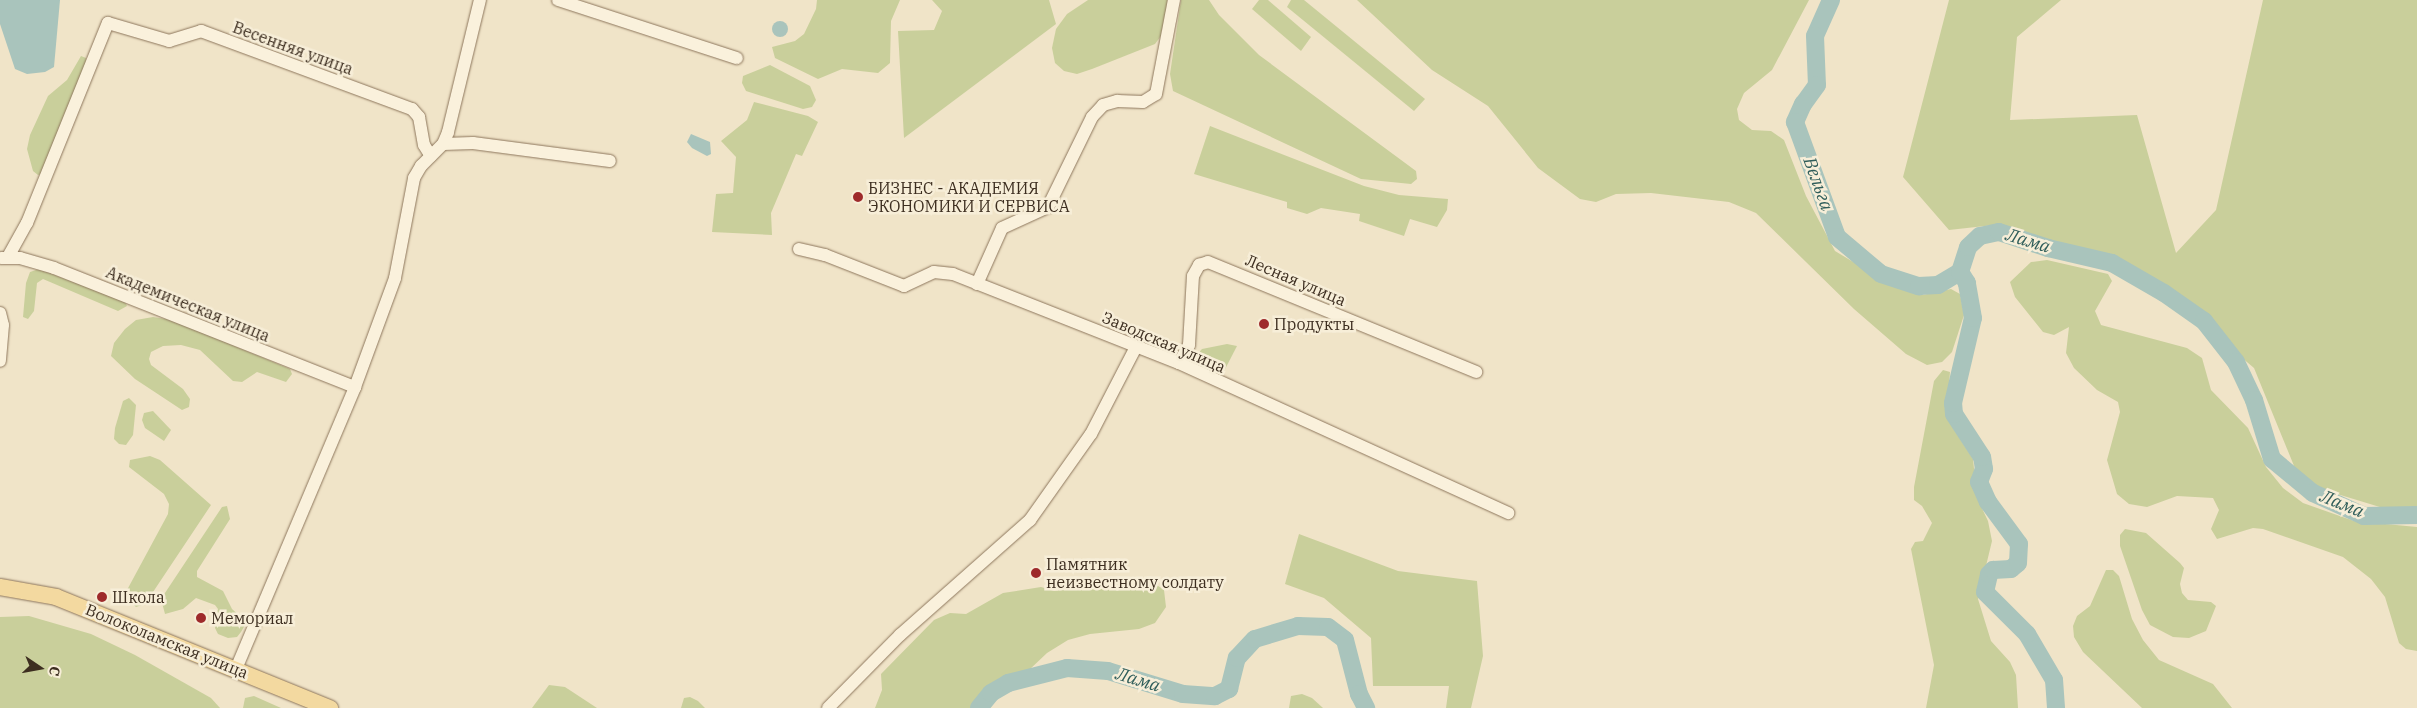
<!DOCTYPE html>
<meta charset="utf-8">
<style>
body{margin:0}
#map{position:relative;width:2417px;height:708px;overflow:hidden;background:#f0e4c8;font-family:"IBM Plex Serif",serif}
div>[style]{position:absolute}
[style*='--x']{left:calc(var(--x)*1px);top:calc(var(--y)*1px);width:calc(var(--w)*1px);rotate:calc(var(--a)*1deg)}
.green>*{inset:0;background:#c9cf9b}
.water>*{inset:0;background:#a9c4bc}
.round{border-radius:50%}
.river>*{height:18px;margin:-9px;padding:0 9px;transform-origin:9px;border-radius:9px;background:#a9c4bc}
.roads{filter:drop-shadow(0 0 1px #8d765c) drop-shadow(0 0 1px #8d765c)}
.minor>*{height:12px;margin:-6px;padding:0 6px;transform-origin:6px;border-radius:6px;background:#faf1dc}
.major>*{height:16px;margin:-8px;padding:0 8px;transform-origin:8px;border-radius:8px;background:#f3d9a0}
.dots>*{width:14px;height:14px;translate:-50% -50%;box-sizing:border-box;border:2px solid #f7eed8;border-radius:50%}
span{translate:-50% -50%;white-space:nowrap;text-align:center;line-height:1.15;-webkit-text-stroke:5px #f7eed8;paint-order:stroke}
.street-label{font-size:16px;color:#3d2e20}
.poi-label{font-size:16px;color:#3d2e20}
.left{translate:0 -50%;text-align:left}
.water-label{font-size:18px;color:#2f5d5a;font-style:italic}
.north{position:absolute;left:15px;top:643px;width:50px;height:50px;-webkit-text-stroke:4px #f7eed8;paint-order:stroke;rotate:102deg;font-size:14px;font-weight:700;line-height:20px;text-align:center;color:#3d2e20}
.north::after{content:'';display:block;margin:auto;width:18px;height:22px;background:#3d2e20;clip-path:polygon(50% 0,100% 100%,50% 72%,0 100%)}
</style>
<div id="map">
<div class="green">
<i style="clip-path:polygon(817px 0,900px 0,891px 21px,890px 63px,878px 73px,842px 69px,818px 79px,775px 58px,772px 47px,795px 41px,804px 34px,816px 9px)"></i>
<i style="clip-path:polygon(932px 0,1049px 0,1056px 24px,904px 138px,898px 31px,934px 30px,942px 11px)"></i>
<i style="clip-path:polygon(1088px 0,1169px 0,1161px 36px,1155px 44px,1092px 69px,1077px 74px,1064px 71px,1055px 63px,1052px 48px,1056px 29px,1067px 14px)"></i>
<i style="clip-path:polygon(1181px 0,1209px 0,1219px 15px,1259px 55px,1416px 171px,1417px 179px,1411px 184px,1361px 179px,1173px 91px,1170px 74px)"></i>
<i style="clip-path:polygon(1259px 0,1268px 0,1311px 37px,1301px 51px,1252px 9px)"></i>
<i style="clip-path:polygon(1291px 0,1304px 0,1425px 99px,1414px 111px,1287px 7px)"></i>
<i style="clip-path:polygon(1357px 0,1809px 0,1772px 70px,1744px 93px,1737px 109px,1739px 120px,1752px 130px,1771px 131px,1784px 140px,1806px 196px,1835px 251px,1895px 287px,1923px 295px,1951px 289px,1960px 294px,1964px 315px,1952px 352px,1942px 362px,1927px 365px,1906px 354px,1854px 309px,1756px 213px,1729px 202px,1651px 193px,1616px 194px,1596px 202px,1580px 199px,1538px 168px,1488px 106px,1432px 70px)"></i>
<i style="clip-path:polygon(1949px 0,2061px 0,2017px 37px,2010px 120px,2137px 115px,2176px 253px,2216px 210px,2263px 0,2417px 0,2417px 511px,2393px 511px,2301px 483px,2254px 368px,2135px 267px,1994px 225px,1949px 230px,1903px 177px)"></i>
<i style="clip-path:polygon(81px 56px,86px 58px,86px 64px,41px 174px,38px 175px,33px 171px,27px 149px,30px 135px,48px 96px,67px 80px)"></i>
<i style="clip-path:polygon(770px 65px,810px 86px,816px 100px,812px 107px,803px 109px,746px 91px,742px 83px,743px 76px)"></i>
<i style="clip-path:polygon(754px 102px,808px 116px,818px 122px,802px 156px,796px 154px,771px 213px,772px 235px,712px 232px,716px 194px,733px 193px,736px 157px,721px 141px,747px 120px)"></i>
<i style="clip-path:polygon(1210px 126px,1364px 186px,1399px 195px,1448px 199px,1447px 210px,1437px 227px,1410px 219px,1404px 236px,1359px 221px,1360px 214px,1321px 208px,1307px 214px,1287px 208px,1287px 202px,1194px 174px)"></i>
<i style="clip-path:polygon(2047px 260px,2108px 274px,2112px 281px,2095px 311px,2101px 325px,2187px 348px,2202px 358px,2211px 390px,2248px 428px,2266px 467px,2283px 488px,2303px 503px,2354px 521px,2417px 527px,2417px 651px,2406px 649px,2399px 643px,2385px 597px,2371px 579px,2343px 557px,2263px 529px,2253px 528px,2217px 539px,2211px 529px,2219px 510px,2213px 498px,2177px 496px,2147px 507px,2129px 504px,2117px 494px,2107px 460px,2120px 412px,2118px 402px,2097px 390px,2074px 368px,2066px 353px,2069px 327px,2054px 335px,2043px 332px,2015px 297px,2010px 282px,2031px 262px)"></i>
<i style="clip-path:polygon(39px 269px,125px 302px,127px 306px,118px 311px,43px 279px,37px 283px,34px 311px,28px 319px,23px 317px,26px 283px,30px 272px)"></i>
<i style="clip-path:polygon(153px 317px,172px 320px,290px 369px,292px 374px,286px 382px,257px 372px,242px 382px,233px 381px,200px 350px,181px 345px,163px 346px,151px 352px,149px 359px,151px 365px,183px 389px,190px 399px,189px 407px,182px 410px,135px 379px,111px 356px,114px 343px,125px 329px,136px 320px)"></i>
<i style="clip-path:polygon(1227px 344px,1237px 346px,1221px 377px,1192px 366px,1192px 360px,1202px 349px)"></i>
<i style="clip-path:polygon(1943px 370px,1950px 372px,1947px 410px,1953px 428px,1973px 459px,1977px 498px,1988px 521px,1992px 541px,1978px 599px,1991px 641px,2010px 662px,2016px 675px,2018px 708px,1926px 708px,1934px 665px,1911px 549px,1915px 542px,1923px 541px,1932px 523px,1922px 506px,1914px 500px,1914px 487px,1934px 381px)"></i>
<i style="clip-path:polygon(129px 398px,136px 405px,133px 435px,126px 445px,119px 444px,114px 439px,115px 428px,123px 401px)"></i>
<i style="clip-path:polygon(153px 411px,171px 430px,164px 441px,145px 428px,142px 420px,144px 413px)"></i>
<i style="clip-path:polygon(150px 456px,160px 460px,211px 505px,145px 604px,136px 607px,125px 596px,127px 590px,168px 514px,169px 504px,164px 494px,129px 467px,130px 460px)"></i>
<i style="clip-path:polygon(227px 506px,230px 519px,197px 571px,197px 577px,223px 591px,232px 609px,242px 618px,245px 625px,241px 632px,237px 637px,228px 638px,218px 634px,215px 628px,218px 609px,215px 605px,196px 598px,183px 609px,165px 614px,161px 599px,222px 507px)"></i>
<i style="clip-path:polygon(2125px 529px,2146px 533px,2180px 563px,2184px 568px,2180px 584px,2182px 593px,2188px 600px,2211px 602px,2216px 606px,2206px 631px,2189px 638px,2173px 637px,2150px 625px,2142px 610px,2120px 546px,2120px 535px)"></i>
<i style="clip-path:polygon(1299px 534px,1398px 571px,1477px 581px,1483px 656px,1471px 708px,1446px 708px,1449px 686px,1373px 686px,1371px 638px,1324px 598px,1285px 584px)"></i>
<i style="clip-path:polygon(2106px 570px,2113px 570px,2119px 576px,2132px 619px,2143px 640px,2159px 660px,2213px 684px,2232px 708px,2142px 708px,2083px 652px,2074px 637px,2073px 626px,2077px 616px,2090px 606px)"></i>
<i style="clip-path:polygon(1124px 577px,1151px 581px,1164px 590px,1166px 607px,1155px 623px,1139px 629px,1090px 634px,1068px 640px,1047px 653px,1028px 671px,1001px 678px,970px 708px,875px 708px,882px 690px,881px 674px,934px 620px,950px 613px,966px 614px,1003px 593px,1041px 587px,1054px 591px,1073px 589px)"></i>
<i style="clip-path:polygon(29px 616px,91px 634px,135px 655px,211px 698px,220px 708px,0 708px,0 617px)"></i>
<i style="clip-path:polygon(549px 685px,565px 687px,597px 708px,532px 708px)"></i>
<i style="clip-path:polygon(1302px 694px,1312px 698px,1323px 708px,1289px 708px,1291px 696px)"></i>
<i style="clip-path:polygon(254px 696px,281px 708px,243px 708px,245px 698px)"></i>
<i style="clip-path:polygon(690px 697px,698px 701px,705px 708px,681px 708px,684px 698px)"></i>
</div>
<div class="water">
<i style="clip-path:polygon(0 0,60px 0,54px 67px,45px 72px,27px 74px,15px 69px,0 24px)"></i>
<i class="round" style="left:772px;top:21px;width:16px;height:16px"></i>
<i style="clip-path:polygon(691px 134px,710px 142px,711px 154px,707px 156px,692px 148px,687px 142px)"></i>
</div>
<div class="river">
<i style="--x:1831;--y:0;--w:39;--a:114"></i>
<i style="--x:1815;--y:36;--w:49;--a:87.7"></i>
<i style="--x:1817;--y:85;--w:24;--a:126"></i>
<i style="--x:1803;--y:104;--w:20;--a:114"></i>
<i style="--x:1795;--y:122;--w:122;--a:69.9"></i>
<i style="--x:1837;--y:237;--w:57;--a:40.1"></i>
<i style="--x:1881;--y:274;--w:40;--a:18"></i>
<i style="--x:1919;--y:286;--w:19;--a:-3"></i>
<i style="--x:1938;--y:285;--w:26;--a:-31"></i>
<i style="--x:979;--y:708;--w:19;--a:-51"></i>
<i style="--x:991;--y:693;--w:20;--a:-30"></i>
<i style="--x:1008;--y:683;--w:61;--a:-14.3"></i>
<i style="--x:1067;--y:668;--w:41;--a:4.2"></i>
<i style="--x:1108;--y:671;--w:78;--a:17"></i>
<i style="--x:1183;--y:694;--w:32;--a:4"></i>
<i style="--x:1215;--y:696;--w:16;--a:-27"></i>
<i style="--x:1229;--y:689;--w:32;--a:-76"></i>
<i style="--x:1237;--y:658;--w:26;--a:-47"></i>
<i style="--x:1255;--y:639;--w:45;--a:-16.8"></i>
<i style="--x:1298;--y:626;--w:30;--a:2"></i>
<i style="--x:1328;--y:627;--w:21;--a:37"></i>
<i style="--x:1345;--y:640;--w:56;--a:75.5"></i>
<i style="--x:1359;--y:694;--w:16;--a:63"></i>
<i style="--x:2056;--y:708;--w:28;--a:-94"></i>
<i style="--x:2054;--y:680;--w:53;--a:-120.4"></i>
<i style="--x:2027;--y:634;--w:59;--a:-135"></i>
<i style="--x:1985;--y:592;--w:18;--a:-77"></i>
<i style="--x:1989;--y:574;--w:6;--a:-45"></i>
<i style="--x:1993;--y:570;--w:18;--a:-3"></i>
<i style="--x:2011;--y:569;--w:9;--a:-41"></i>
<i style="--x:2018;--y:563;--w:19;--a:-87"></i>
<i style="--x:2019;--y:544;--w:52;--a:-126.4"></i>
<i style="--x:1988;--y:502;--w:22;--a:-114"></i>
<i style="--x:1979;--y:482;--w:14;--a:-69"></i>
<i style="--x:1984;--y:469;--w:12;--a:-99"></i>
<i style="--x:1982;--y:457;--w:51;--a:-123.1"></i>
<i style="--x:1954;--y:414;--w:11;--a:-95"></i>
<i style="--x:1953;--y:403;--w:87;--a:-76.8"></i>
<i style="--x:1973;--y:318;--w:36;--a:-100"></i>
<i style="--x:1967;--y:283;--w:13;--a:-122"></i>
<i style="--x:1960;--y:272;--w:26;--a:-72"></i>
<i style="--x:1968;--y:247;--w:16;--a:-43"></i>
<i style="--x:1980;--y:236;--w:19;--a:-12"></i>
<i style="--x:1999;--y:232;--w:52;--a:18.1"></i>
<i style="--x:2048;--y:248;--w:66;--a:13.2"></i>
<i style="--x:2112;--y:263;--w:60;--a:30"></i>
<i style="--x:2164;--y:293;--w:49;--a:35"></i>
<i style="--x:2204;--y:321;--w:52;--a:52"></i>
<i style="--x:2236;--y:362;--w:42;--a:64.7"></i>
<i style="--x:2254;--y:400;--w:62;--a:73"></i>
<i style="--x:2272;--y:459;--w:53;--a:39.7"></i>
<i style="--x:2313;--y:493;--w:56;--a:24.3"></i>
<i style="--x:2364;--y:516;--w:53;--a:-1.1"></i>
</div>
<div class="roads">
<div class="minor">
<i style="--x:558;--y:0;--w:188;--a:18"></i>
<i style="--x:443;--y:144;--w:30;--a:-2"></i>
<i style="--x:473;--y:143;--w:138;--a:7.5"></i>
<i style="--x:799;--y:249;--w:27;--a:13"></i>
<i style="--x:825;--y:255;--w:85;--a:21.4"></i>
<i style="--x:904;--y:286;--w:33;--a:-25"></i>
<i style="--x:934;--y:272;--w:19;--a:6"></i>
<i style="--x:953;--y:274;--w:243;--a:21.5"></i>
<i style="--x:1179;--y:363;--w:362;--a:24.5"></i>
<i style="--x:8;--y:257;--w:39;--a:-61"></i>
<i style="--x:27;--y:223;--w:216;--a:-68"></i>
<i style="--x:108;--y:23;--w:64;--a:16.4"></i>
<i style="--x:169;--y:41;--w:34;--a:-17"></i>
<i style="--x:201;--y:31;--w:225;--a:20.3"></i>
<i style="--x:412;--y:109;--w:11;--a:49"></i>
<i style="--x:419;--y:117;--w:28;--a:80"></i>
<i style="--x:424;--y:145;--w:13;--a:58"></i>
<i style="--x:1;--y:258;--w:19;--a:0"></i>
<i style="--x:20;--y:258;--w:35;--a:16"></i>
<i style="--x:54;--y:268;--w:324;--a:21.6"></i>
<i style="--x:977;--y:284;--w:61;--a:-65.9"></i>
<i style="--x:1002;--y:228;--w:51;--a:-24.5"></i>
<i style="--x:1048;--y:207;--w:100;--a:-63.9"></i>
<i style="--x:1092;--y:117;--w:16;--a:-47"></i>
<i style="--x:1103;--y:105;--w:15;--a:-16"></i>
<i style="--x:1117;--y:101;--w:26;--a:2"></i>
<i style="--x:1143;--y:102;--w:15;--a:-32"></i>
<i style="--x:1156;--y:94;--w:96;--a:-79.2"></i>
<i style="--x:0;--y:313;--w:12;--a:76"></i>
<i style="--x:3;--y:325;--w:36;--a:95"></i>
<i style="--x:1179;--y:363;--w:21;--a:-61"></i>
<i style="--x:1189;--y:345;--w:69;--a:-86.7"></i>
<i style="--x:1193;--y:276;--w:13;--a:-61"></i>
<i style="--x:1199;--y:265;--w:9;--a:-18"></i>
<i style="--x:1208;--y:262;--w:290;--a:22.3"></i>
<i style="--x:236;--y:669;--w:306;--a:-67.1"></i>
<i style="--x:355;--y:387;--w:116;--a:-69.8"></i>
<i style="--x:395;--y:278;--w:102;--a:-79.2"></i>
<i style="--x:414;--y:178;--w:14;--a:-60"></i>
<i style="--x:421;--y:166;--w:31;--a:-45"></i>
<i style="--x:443;--y:144;--w:13;--a:-67"></i>
<i style="--x:448;--y:132;--w:136;--a:-76.4"></i>
<i style="--x:828;--y:708;--w:103;--a:-45.4"></i>
<i style="--x:900;--y:635;--w:174;--a:-41.5"></i>
<i style="--x:1030;--y:520;--w:105;--a:-54.7"></i>
<i style="--x:1091;--y:434;--w:98;--a:-62.7"></i>
</div>
<div class="major">
<i style="--x:0;--y:587;--w:57;--a:10.1"></i>
<i style="--x:56;--y:597;--w:296;--a:22.1"></i>
</div>
</div>
<div class="dots">
<i style="left:858px;top:197px;background:#9e2a2b"></i>
<i style="left:1264px;top:324px;background:#9e2a2b"></i>
<i style="left:1036px;top:573px;background:#9e2a2b"></i>
<i style="left:102px;top:597px;background:#9e2a2b"></i>
<i style="left:201px;top:618px;background:#9e2a2b"></i>
</div>
<div class="street-label">
<span style="left:293px;top:48px;rotate:20deg">Весенняя улица</span>
<span style="left:1296px;top:280px;rotate:23deg">Лесная улица</span>
<span style="left:188px;top:304px;rotate:22deg">Академическая улица</span>
<span style="left:1164px;top:342px;rotate:23deg">Заводская улица</span>
<span style="left:167px;top:641px;rotate:22deg">Волоколамская улица</span>
</div>
<div class="poi-label">
<span class="left" style="left:868px;top:197px">БИЗНЕС - АКАДЕМИЯ<br>ЭКОНОМИКИ И СЕРВИСА</span>
<span class="left" style="left:1274px;top:324px">Продукты</span>
<span class="left" style="left:1046px;top:573px">Памятник<br>неизвестному солдату</span>
<span class="left" style="left:112px;top:597px">Школа</span>
<span class="left" style="left:211px;top:618px">Мемориал</span>
</div>
<div class="water-label">
<span style="left:1818px;top:184px;rotate:70deg">Вельга</span>
<span style="left:2028px;top:241px;rotate:17deg">Лама</span>
<span style="left:2342px;top:504px;rotate:22deg">Лама</span>
<span style="left:1138px;top:680px;rotate:17deg">Лама</span>
</div>
<div class="north">С</div>
</div>
